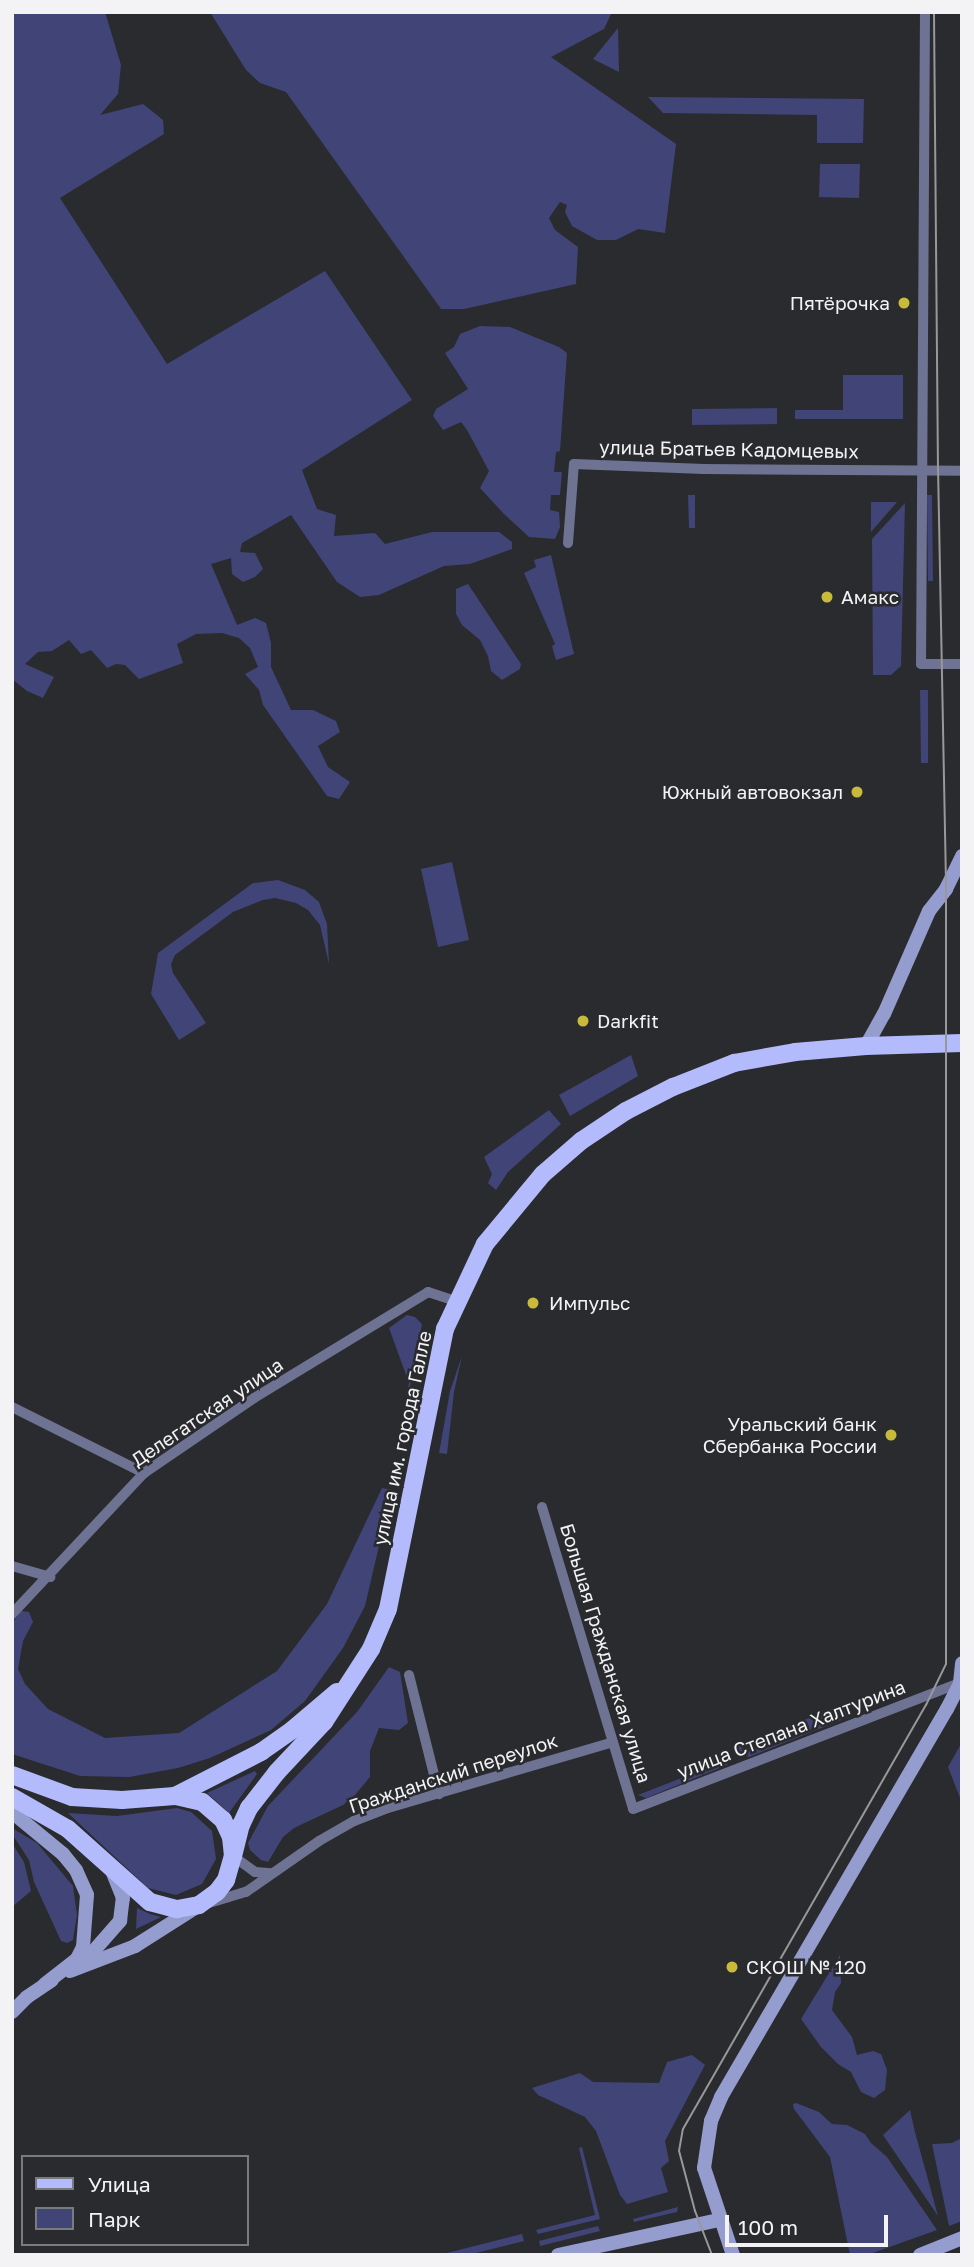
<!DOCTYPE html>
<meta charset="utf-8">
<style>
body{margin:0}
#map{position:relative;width:974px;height:2267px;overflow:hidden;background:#2a2b2e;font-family:"Golos Text",sans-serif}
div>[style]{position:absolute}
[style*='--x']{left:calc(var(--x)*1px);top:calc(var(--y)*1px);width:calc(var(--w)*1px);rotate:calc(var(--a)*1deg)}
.green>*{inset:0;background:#404477}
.street>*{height:10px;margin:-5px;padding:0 5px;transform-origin:5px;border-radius:5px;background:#6f7393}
.secondary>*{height:14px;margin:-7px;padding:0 7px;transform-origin:7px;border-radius:7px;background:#959cce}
.primary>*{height:18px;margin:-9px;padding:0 9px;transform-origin:9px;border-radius:9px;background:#b3bbfc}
.tram>*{height:2px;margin:-1px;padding:0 1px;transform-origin:1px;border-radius:1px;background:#98989b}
.dots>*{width:19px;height:19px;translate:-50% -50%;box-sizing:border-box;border:4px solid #2a2b2e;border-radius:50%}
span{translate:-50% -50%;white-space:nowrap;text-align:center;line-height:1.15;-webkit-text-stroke:5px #2a2b2e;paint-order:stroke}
.poi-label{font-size:19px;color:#f3f3f5}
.right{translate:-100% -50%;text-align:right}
.left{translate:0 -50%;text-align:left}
.street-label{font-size:19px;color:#f3f3f5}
.frame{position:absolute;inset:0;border:14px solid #f3f3f5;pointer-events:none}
.legend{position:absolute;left:21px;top:2155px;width:228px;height:91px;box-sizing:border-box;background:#2a2b2e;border:2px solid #7a7b7e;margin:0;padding:9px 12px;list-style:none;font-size:21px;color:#f3f3f5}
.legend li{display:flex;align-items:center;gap:14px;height:35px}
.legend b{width:35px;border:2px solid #7a7b7e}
.scale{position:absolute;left:725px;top:2215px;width:163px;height:32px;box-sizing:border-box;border:4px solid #f3f3f5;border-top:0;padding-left:9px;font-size:21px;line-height:24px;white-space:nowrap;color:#f3f3f5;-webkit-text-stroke:5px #2a2b2e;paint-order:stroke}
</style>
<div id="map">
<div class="green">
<i style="clip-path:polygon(12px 12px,105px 12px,121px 65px,118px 94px,100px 115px,143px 104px,163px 120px,164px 134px,60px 198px,167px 364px,325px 271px,412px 400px,302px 470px,317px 509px,336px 515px,334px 536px,375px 533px,385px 544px,432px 532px,499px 532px,512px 542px,512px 549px,470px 564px,444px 566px,379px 595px,360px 597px,337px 582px,291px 515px,242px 543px,240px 552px,255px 553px,263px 569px,255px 577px,243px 582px,232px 574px,231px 558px,211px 564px,237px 625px,255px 618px,266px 623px,271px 643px,271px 667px,291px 710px,313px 710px,336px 721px,340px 732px,318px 746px,328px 767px,350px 782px,339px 799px,327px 796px,263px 705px,259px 690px,245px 674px,258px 667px,250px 648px,239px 638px,222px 633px,196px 634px,177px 644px,183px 663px,139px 679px,125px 665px,116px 664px,107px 668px,91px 650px,81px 654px,69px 640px,52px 651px,38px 652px,25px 664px,54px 677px,43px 698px,27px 691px,12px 679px)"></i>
<i style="clip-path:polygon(210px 12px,612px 12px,604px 29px,551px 57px,676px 144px,665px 233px,638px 229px,616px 240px,597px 240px,572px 226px,565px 212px,567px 205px,560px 202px,549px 218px,555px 230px,578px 247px,576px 284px,464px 309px,441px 309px,286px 92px,260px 83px,246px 70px)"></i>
<i style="clip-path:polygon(618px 28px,619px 72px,593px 59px)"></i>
<i style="clip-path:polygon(648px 97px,864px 99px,863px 143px,817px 143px,817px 115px,663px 113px)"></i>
<i style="clip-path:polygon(820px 164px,860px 164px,859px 198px,819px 197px)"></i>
<i style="clip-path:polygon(480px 326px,510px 327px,559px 347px,567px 353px,560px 451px,556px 452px,554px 472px,562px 472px,560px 495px,551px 495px,550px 510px,559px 512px,560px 527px,555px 539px,529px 537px,504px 514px,480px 488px,489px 471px,467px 430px,461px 422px,443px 430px,433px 416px,436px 409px,468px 389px,445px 353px,454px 347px,460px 334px)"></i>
<i style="clip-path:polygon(843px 375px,903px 375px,903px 419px,795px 419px,795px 410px,843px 410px)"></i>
<i style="clip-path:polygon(777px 408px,777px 424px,692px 425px,692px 409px)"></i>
<i style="clip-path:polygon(688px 495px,695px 495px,695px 528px,689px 528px)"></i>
<i style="clip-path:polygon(927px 495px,932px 495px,933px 581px,928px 581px)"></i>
<i style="clip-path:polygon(871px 502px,897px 502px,871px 532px)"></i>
<i style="clip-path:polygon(905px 503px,901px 666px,891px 675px,873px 675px,872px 539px)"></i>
<i style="clip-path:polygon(551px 555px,574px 654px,556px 660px,552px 646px,555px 644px,524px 573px,536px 567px,534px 560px)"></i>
<i style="clip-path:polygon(468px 584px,521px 664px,520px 669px,502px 680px,491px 671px,488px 656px,480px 640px,462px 625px,456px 614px,456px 589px)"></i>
<i style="clip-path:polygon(920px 690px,928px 690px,928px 763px,921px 763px)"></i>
<i style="clip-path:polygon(452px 862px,469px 940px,438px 947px,421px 869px)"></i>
<i style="clip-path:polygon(278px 880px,305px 890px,319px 902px,327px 924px,329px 964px,320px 925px,308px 910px,296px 903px,275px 898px,263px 900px,233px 912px,175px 955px,171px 964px,173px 973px,206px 1023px,179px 1040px,151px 994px,158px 953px,253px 883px)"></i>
<i style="clip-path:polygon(631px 1055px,638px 1076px,570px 1116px,559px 1095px)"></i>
<i style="clip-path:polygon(549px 1110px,561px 1124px,508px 1172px,496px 1190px,488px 1183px,492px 1174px,484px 1157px)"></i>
<i style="clip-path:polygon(407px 1315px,415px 1317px,422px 1324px,396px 1459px,409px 1383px,389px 1328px)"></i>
<i style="clip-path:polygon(462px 1356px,454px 1392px,447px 1454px,439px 1453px,450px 1391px)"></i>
<i style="clip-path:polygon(382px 1488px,392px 1490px,365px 1606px,343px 1648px,305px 1701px,271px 1730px,210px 1758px,178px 1768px,129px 1777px,80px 1776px,12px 1754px,12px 1623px,21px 1611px,29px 1612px,33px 1622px,23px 1641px,18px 1669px,25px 1684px,48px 1709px,105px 1738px,179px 1733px,277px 1671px,327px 1604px)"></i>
<i style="clip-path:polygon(389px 1667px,400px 1672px,408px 1723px,399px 1730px,379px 1728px,370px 1751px,370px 1777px,355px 1795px,343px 1805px,294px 1828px,283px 1837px,268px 1862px,261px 1860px,250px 1850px,248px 1843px,268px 1806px,357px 1712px)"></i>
<i style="clip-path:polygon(844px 1704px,849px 1717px,749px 1757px,740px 1753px,737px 1747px)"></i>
<i style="clip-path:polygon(962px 1742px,962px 1803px,948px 1767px)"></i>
<i style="clip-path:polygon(730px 1759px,727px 1765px,646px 1798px,638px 1795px)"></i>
<i style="clip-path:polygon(255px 1771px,257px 1774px,229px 1813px,207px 1793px)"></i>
<i style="clip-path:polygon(177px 1808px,191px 1812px,212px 1831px,216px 1859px,202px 1884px,176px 1895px,148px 1888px,68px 1813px,117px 1816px)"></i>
<i style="clip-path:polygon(12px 1828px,37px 1843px,73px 1886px,77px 1915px,73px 1940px,67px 1943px,61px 1941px,34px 1882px,29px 1860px,12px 1834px)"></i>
<i style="clip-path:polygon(12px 1843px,24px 1862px,31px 1891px,12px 1907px)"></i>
<i style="clip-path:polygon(137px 1908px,150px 1914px,161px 1917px,136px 1929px)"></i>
<i style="clip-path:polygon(840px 1955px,841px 1983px,835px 1992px,832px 2010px,852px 2037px,857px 2055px,873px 2051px,881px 2054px,887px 2070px,885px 2090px,874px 2098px,861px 2092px,851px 2072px,838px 2064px,821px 2047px,801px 2019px)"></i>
<i style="clip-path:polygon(692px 2055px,705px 2065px,665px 2141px,669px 2161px,661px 2168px,668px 2192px,627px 2204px,620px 2195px,596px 2131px,585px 2117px,538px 2095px,532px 2088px,580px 2073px,593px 2082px,659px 2083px,667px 2062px)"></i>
<i style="clip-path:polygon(796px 2103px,819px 2112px,832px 2124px,847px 2125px,865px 2134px,871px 2143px,887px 2157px,937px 2230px,867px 2255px,850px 2255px,830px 2157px,794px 2109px,793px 2104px)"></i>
<i style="clip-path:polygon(910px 2110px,915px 2132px,938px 2216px,883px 2135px)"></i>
<i style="clip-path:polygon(962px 2138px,962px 2221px,949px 2226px,932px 2144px,952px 2143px)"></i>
<i style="clip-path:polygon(582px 2147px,600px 2219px,538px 2234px,536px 2230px,595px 2215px,579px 2148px)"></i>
<i style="clip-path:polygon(678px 2207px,677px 2212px,634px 2222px,633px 2219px)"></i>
<i style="clip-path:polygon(598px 2226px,600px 2231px,540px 2246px,539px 2241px)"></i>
<i style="clip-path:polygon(522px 2234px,524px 2241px,468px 2255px,439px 2255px)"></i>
</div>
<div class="street">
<i style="--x:925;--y:12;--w:652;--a:90.35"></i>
<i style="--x:921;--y:664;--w:41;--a:0"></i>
<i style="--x:568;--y:543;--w:79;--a:-85.7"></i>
<i style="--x:574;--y:464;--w:130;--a:2.2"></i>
<i style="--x:704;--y:469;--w:258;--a:0.4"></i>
<i style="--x:12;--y:1407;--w:148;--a:26.6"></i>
<i style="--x:542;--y:1507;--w:315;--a:73.2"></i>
<i style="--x:633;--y:1809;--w:353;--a:-21.1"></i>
<i style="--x:12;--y:1566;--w:40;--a:16"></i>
<i style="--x:12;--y:1614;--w:193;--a:-46.9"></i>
<i style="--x:144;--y:1473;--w:133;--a:-34.3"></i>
<i style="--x:254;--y:1398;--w:204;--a:-31.3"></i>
<i style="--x:428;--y:1292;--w:29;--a:18"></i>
<i style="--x:409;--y:1675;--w:123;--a:75.9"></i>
<i style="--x:233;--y:1856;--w:27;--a:36"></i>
<i style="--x:255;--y:1872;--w:16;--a:4"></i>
<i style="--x:209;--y:1903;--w:39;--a:-17"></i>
<i style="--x:246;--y:1892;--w:89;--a:-34.9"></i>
<i style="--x:319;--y:1841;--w:40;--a:-29.7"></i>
<i style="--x:354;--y:1821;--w:36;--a:-21"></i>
<i style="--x:388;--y:1808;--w:234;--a:-16.3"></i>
</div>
<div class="secondary">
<i style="--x:866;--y:1046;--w:37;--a:-61"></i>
<i style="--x:884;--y:1014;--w:112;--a:-66.4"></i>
<i style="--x:929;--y:911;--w:28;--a:-52"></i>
<i style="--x:946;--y:889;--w:37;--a:-64"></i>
<i style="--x:12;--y:1812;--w:66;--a:39.5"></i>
<i style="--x:63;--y:1854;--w:21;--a:51"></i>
<i style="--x:76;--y:1870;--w:27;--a:66"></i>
<i style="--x:87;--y:1895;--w:52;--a:94.4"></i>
<i style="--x:83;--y:1947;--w:13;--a:117"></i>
<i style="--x:77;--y:1959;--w:41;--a:142"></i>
<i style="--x:84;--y:1962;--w:55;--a:-48.7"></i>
<i style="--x:120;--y:1921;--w:23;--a:-83"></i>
<i style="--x:123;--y:1898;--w:27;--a:-112"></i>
<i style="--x:70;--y:1971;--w:70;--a:-21"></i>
<i style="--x:135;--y:1946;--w:75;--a:-32.4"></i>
<i style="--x:12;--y:2012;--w:21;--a:-45"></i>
<i style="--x:27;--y:1997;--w:30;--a:-34"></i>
<i style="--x:558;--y:2255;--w:165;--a:-12.3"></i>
<i style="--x:733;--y:2255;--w:92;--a:-108.4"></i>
<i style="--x:704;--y:2168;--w:48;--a:-81.5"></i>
<i style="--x:711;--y:2121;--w:26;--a:-67"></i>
<i style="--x:721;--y:2097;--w:449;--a:-59.8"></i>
<i style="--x:947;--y:1709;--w:29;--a:-63"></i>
<i style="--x:960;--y:1683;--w:20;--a:-84"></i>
<i style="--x:920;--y:2255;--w:45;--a:-22"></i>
</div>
<div class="primary">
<i style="--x:12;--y:1775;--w:64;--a:20.1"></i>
<i style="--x:72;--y:1797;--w:50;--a:3.4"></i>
<i style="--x:122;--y:1800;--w:53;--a:-4.3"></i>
<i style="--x:175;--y:1796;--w:97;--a:-27.1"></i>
<i style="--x:261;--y:1752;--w:38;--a:-35"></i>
<i style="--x:292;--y:1730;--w:59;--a:-40.2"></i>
<i style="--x:12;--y:1797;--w:64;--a:29.7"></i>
<i style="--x:68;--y:1829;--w:110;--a:41.7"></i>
<i style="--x:150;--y:1902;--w:28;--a:15"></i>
<i style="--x:177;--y:1909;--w:22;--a:-10"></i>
<i style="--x:199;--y:1905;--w:22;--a:-36"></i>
<i style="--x:217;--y:1892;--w:15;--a:-53"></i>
<i style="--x:226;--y:1880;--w:25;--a:-74"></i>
<i style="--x:233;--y:1856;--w:19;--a:-96"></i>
<i style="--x:231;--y:1837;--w:19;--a:-115"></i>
<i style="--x:223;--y:1820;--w:28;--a:-139"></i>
<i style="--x:202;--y:1802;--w:28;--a:-167"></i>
<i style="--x:233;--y:1856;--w:32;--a:-76"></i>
<i style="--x:241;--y:1825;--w:19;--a:-65"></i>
<i style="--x:249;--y:1808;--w:46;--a:-52.1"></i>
<i style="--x:277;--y:1772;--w:69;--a:-46.8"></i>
<i style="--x:324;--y:1722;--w:87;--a:-57.2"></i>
<i style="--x:371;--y:1649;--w:43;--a:-67"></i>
<i style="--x:388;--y:1609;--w:286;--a:-78.5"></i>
<i style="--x:445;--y:1329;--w:94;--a:-64.8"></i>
<i style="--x:485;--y:1244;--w:91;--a:-50.4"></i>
<i style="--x:543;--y:1174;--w:50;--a:-41"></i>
<i style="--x:581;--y:1141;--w:54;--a:-33.7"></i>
<i style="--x:626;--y:1111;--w:53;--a:-27.1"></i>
<i style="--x:673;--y:1087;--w:66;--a:-21.5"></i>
<i style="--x:734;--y:1063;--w:62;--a:-10.2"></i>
<i style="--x:795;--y:1052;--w:71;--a:-4.8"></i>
<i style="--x:866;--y:1046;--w:96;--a:-1.8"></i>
</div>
<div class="tram">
<i style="--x:712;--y:2255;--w:47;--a:-111.1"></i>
<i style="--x:695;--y:2211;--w:62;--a:-104.9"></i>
<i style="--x:679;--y:2151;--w:22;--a:-80"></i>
<i style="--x:683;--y:2129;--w:489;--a:-60.2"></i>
<i style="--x:926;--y:1705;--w:46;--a:-64"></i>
<i style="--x:946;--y:1664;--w:781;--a:-90"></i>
<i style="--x:946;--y:883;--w:412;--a:-91.1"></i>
<i style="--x:938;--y:471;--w:459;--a:-90.5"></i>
</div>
<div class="dots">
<i style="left:904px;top:303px;background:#c8bb3b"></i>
<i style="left:827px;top:597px;background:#c8bb3b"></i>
<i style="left:857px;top:792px;background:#c8bb3b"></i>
<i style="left:583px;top:1021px;background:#c8bb3b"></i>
<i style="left:533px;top:1303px;background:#c8bb3b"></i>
<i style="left:891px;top:1435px;background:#c8bb3b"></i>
<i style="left:732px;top:1967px;background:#c8bb3b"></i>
</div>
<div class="poi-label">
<span class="right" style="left:890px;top:303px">Пятёрочка</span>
<span class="left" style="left:841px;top:597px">Амакс</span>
<span class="right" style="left:843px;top:792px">Южный автовокзал</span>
<span class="left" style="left:597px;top:1021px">Darkfit</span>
<span class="left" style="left:549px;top:1303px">Импульс</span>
<span class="right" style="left:877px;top:1435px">Уральский банк<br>Сбербанка России</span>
<span class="left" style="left:746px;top:1967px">СКОШ № 120</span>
</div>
<div class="street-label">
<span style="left:729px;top:449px;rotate:1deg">улица Братьев Кадомцевых</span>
<span style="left:207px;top:1412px;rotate:-34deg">Делегатская улица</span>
<span style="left:402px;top:1438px;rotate:-78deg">улица им. города Галле</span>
<span style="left:606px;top:1653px;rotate:73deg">Большая Гражданская улица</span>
<span style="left:791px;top:1729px;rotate:-21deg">улица Степана Халтурина</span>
<span style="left:453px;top:1773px;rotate:-18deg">Гражданский переулок</span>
</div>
<div class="frame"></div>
<ul class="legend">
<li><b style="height:9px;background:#b3bbfc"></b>Улица</li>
<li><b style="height:19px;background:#404477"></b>Парк</li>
</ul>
<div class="scale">100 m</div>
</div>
